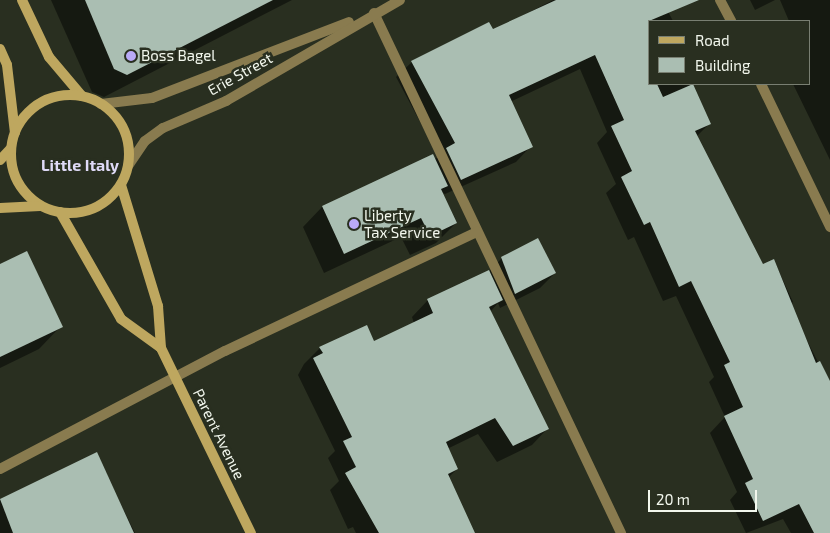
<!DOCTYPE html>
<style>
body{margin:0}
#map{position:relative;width:830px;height:533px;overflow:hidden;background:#292f20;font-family:"Exo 2",sans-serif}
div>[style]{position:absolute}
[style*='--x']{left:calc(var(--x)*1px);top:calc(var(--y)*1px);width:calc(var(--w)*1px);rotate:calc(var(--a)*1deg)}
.shadow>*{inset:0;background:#0007}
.building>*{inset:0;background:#aabeb2}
.lane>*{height:10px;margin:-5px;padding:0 5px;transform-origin:5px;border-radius:5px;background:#897b4f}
.street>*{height:10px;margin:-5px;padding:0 5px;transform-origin:5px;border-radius:5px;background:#897b4f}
.secondary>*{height:10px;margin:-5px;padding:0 5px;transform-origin:5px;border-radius:5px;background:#bea75f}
.secondary>.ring{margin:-5px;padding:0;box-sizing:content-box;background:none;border:10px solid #bea75f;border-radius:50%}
.dots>*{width:14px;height:14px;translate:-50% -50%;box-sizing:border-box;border:2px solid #292f20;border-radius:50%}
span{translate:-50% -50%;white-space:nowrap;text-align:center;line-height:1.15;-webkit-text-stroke:5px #292f20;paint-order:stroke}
.poi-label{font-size:15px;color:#f2f7ed}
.left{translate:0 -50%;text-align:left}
.street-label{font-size:15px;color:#f2f7ed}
.neighbourhood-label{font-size:16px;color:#dfdaf7;font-weight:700}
.legend{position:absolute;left:648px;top:20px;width:162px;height:65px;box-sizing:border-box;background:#292f20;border:1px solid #797f72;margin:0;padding:6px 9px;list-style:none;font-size:15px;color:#f2f7ed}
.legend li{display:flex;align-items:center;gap:10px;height:25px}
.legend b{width:25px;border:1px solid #797f72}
.scale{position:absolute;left:648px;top:490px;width:109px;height:22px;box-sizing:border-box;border:2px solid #f2f7ed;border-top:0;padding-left:6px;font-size:15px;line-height:18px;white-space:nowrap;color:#f2f7ed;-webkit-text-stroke:4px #292f20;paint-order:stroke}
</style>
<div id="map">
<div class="shadow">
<i style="clip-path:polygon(51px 0,292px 0,104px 97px,92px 92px)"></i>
<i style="clip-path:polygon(553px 0,662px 0,673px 21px,649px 21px,649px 84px,692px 84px,710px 123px,697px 136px,763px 266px,774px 261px,793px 302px,789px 306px,830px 385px,830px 533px,791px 533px,783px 519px,746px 533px,730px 500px,737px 492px,710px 433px,725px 417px,709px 382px,714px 377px,676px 296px,663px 301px,634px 237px,628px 240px,606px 193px,616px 184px,597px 143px,607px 132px,580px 69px,510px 102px,531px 146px,516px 162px,445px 194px,441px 192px,456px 223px,436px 243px,410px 255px,401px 237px,324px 273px,303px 227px,322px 207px,439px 157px,396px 77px,412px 62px,493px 31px)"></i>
<i style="clip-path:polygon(750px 0,775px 0,755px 10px)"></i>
<i style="clip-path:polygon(780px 0,830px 0,830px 160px,793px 84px,809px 84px,809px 21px,789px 21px)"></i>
<i style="clip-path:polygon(502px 258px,555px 273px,540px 288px,500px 308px,498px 303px,490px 312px,548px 428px,532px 445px,497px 462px,478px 434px,447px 449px,457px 469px,448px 478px,474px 533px,356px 533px,353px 527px,348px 529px,330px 490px,339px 481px,328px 458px,335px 451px,298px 375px,304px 364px,320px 348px,373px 342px,414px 323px,412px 317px,428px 300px,487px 273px)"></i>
<i style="clip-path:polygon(0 265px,61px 326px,39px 349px,0 368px)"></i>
<i style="clip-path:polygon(96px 454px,135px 533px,0 533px,0 500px)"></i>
</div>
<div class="building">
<i style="clip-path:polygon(85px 0,273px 0,127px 75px,114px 69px)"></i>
<i style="clip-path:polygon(556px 0,699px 0,649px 21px,649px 84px,657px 84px,663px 97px,693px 84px,711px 124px,695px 131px,763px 264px,774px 259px,816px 363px,820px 361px,830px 381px,830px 533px,814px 533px,799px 504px,763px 521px,745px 483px,753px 479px,724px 416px,743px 407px,724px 365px,730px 362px,691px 281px,679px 287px,650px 222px,644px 225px,621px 177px,632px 171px,611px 126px,624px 120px,595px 55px,509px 95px,533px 147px,461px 180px,446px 148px,455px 143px,411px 61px,489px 22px,493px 29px)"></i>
<i style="clip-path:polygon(433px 154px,448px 186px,441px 189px,457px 223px,430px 236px,421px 218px,344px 254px,322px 206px)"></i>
<i style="clip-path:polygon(538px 238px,556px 273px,515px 294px,501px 257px)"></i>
<i style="clip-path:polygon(27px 251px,63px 327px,0 357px,0 264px)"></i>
<i style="clip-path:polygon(489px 270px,503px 300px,489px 307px,549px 429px,513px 446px,495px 418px,446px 442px,458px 469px,448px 474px,475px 533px,379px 533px,345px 473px,356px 467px,343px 441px,352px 437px,313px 358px,323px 353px,319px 347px,367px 325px,374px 341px,433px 313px,427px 299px)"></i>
<i style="clip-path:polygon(97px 452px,134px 533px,13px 533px,0 499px)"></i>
</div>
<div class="lane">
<i style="--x:374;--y:13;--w:576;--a:64.59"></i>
<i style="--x:0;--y:469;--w:254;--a:-27.7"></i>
<i style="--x:225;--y:351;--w:279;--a:-25.3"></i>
</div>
<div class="street">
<i style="--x:720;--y:0;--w:24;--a:62"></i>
<i style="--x:761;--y:84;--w:159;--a:64.2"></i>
<i style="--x:101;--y:104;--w:51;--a:-6.7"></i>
<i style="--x:152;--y:98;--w:211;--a:-21.1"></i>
<i style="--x:128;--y:166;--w:30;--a:-56"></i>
<i style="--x:145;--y:141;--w:22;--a:-36"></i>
<i style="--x:163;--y:128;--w:69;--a:-23.2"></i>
<i style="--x:226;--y:101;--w:201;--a:-30.1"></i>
</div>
<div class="secondary">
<i style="--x:22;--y:0;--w:63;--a:64.7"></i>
<i style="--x:49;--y:57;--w:51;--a:49.8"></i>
<i style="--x:0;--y:49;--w:17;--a:66"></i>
<i style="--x:7;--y:65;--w:68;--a:83.3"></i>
<i class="ring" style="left:11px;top:95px;width:108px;height:108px"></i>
<i style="--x:0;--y:160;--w:16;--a:-47"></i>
<i style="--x:121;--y:185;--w:127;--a:73"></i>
<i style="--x:158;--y:306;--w:42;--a:85.9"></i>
<i style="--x:161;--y:348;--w:206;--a:64.1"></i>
<i style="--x:0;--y:208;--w:40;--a:-2.9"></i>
<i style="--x:60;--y:212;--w:123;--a:60.3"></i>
<i style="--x:121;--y:319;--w:49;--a:35.9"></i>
</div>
<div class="dots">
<i style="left:131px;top:56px;background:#b9aaf7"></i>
<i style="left:354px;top:224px;background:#b9aaf7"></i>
</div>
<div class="poi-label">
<span class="left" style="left:141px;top:56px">Boss Bagel</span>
<span class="left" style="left:364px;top:224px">Liberty<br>Tax Service</span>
</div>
<div class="street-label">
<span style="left:240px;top:74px;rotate:-29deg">Erie Street</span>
<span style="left:219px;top:434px;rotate:64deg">Parent Avenue</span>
</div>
<div class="neighbourhood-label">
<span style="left:80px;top:165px">Little Italy</span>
</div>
<ul class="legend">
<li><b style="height:6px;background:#bea75f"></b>Road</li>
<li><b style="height:14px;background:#aabeb2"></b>Building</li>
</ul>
<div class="scale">20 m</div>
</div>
